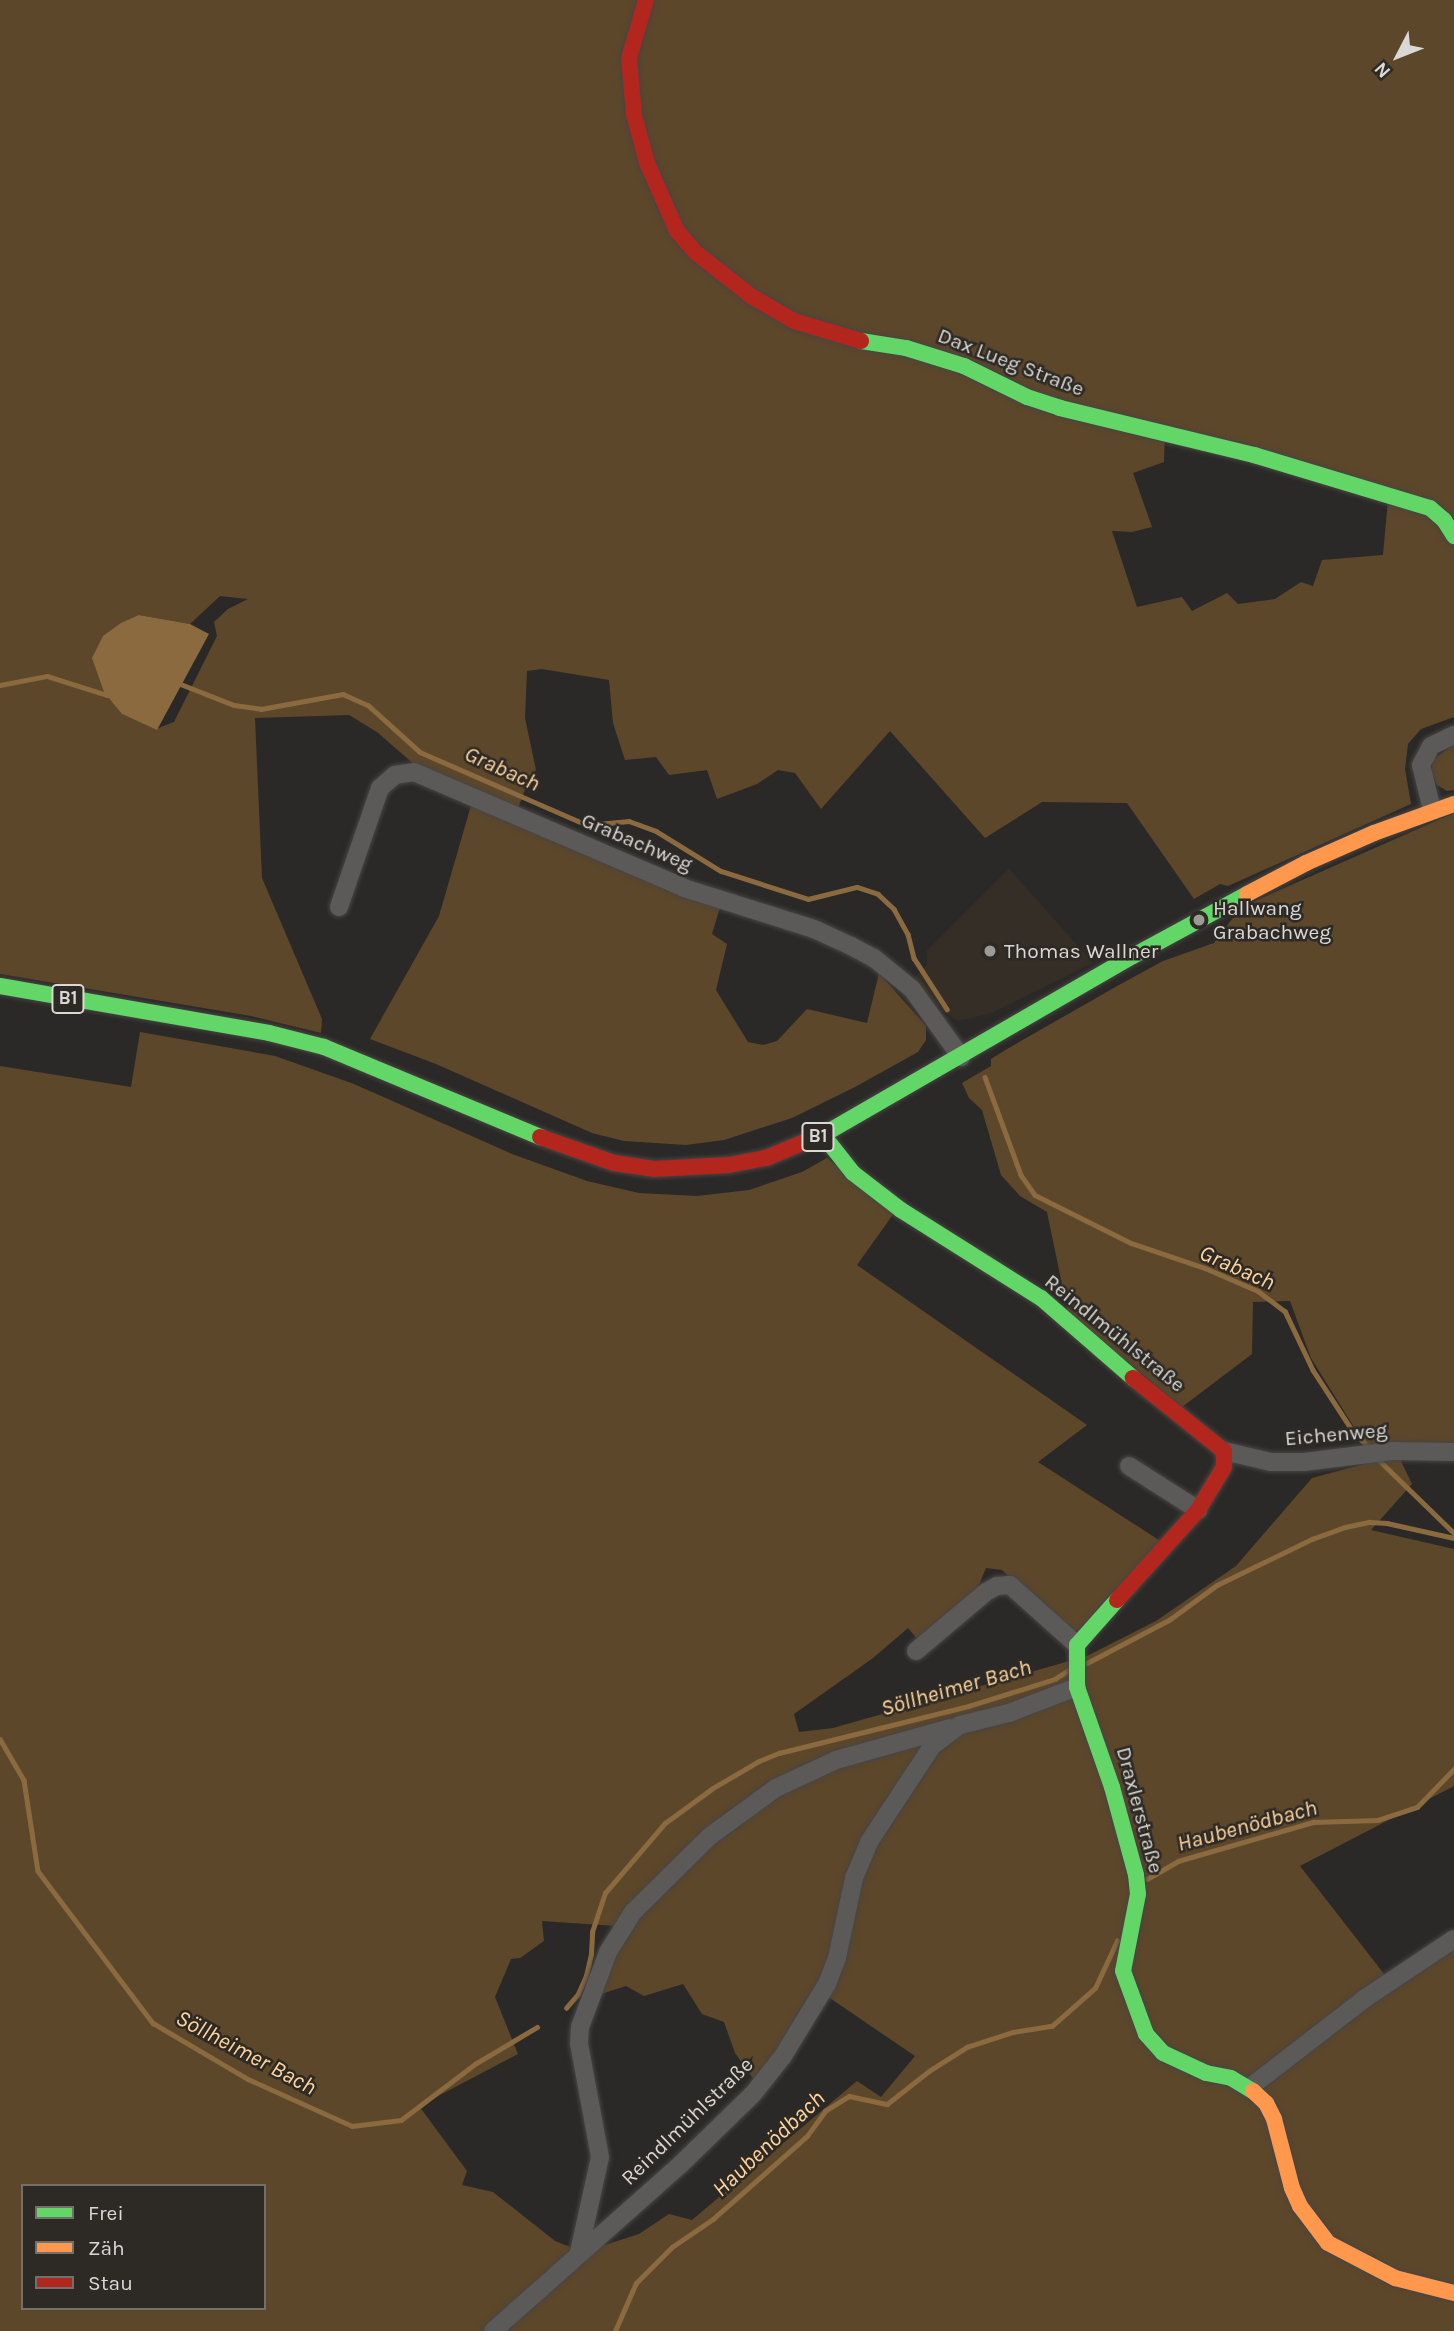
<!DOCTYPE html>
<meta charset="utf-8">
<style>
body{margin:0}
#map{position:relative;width:1454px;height:2331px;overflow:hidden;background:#2b2927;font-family:Karla,sans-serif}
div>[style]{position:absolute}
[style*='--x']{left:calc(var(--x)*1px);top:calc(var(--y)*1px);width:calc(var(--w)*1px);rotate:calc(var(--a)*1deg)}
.built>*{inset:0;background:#352e26}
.green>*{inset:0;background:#5d472a}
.water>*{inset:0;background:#8b6a3f}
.stream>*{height:4.5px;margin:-2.25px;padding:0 2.25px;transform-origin:2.25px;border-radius:2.25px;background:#8b6a3f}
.roads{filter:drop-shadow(0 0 2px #474543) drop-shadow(0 0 2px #474543)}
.street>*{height:18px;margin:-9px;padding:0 9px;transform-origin:9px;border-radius:9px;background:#5b5a58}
.fast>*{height:16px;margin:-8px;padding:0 8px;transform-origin:8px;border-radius:8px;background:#63d668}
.slow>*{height:16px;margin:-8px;padding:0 8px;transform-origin:8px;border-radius:8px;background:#ff974d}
.jam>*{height:16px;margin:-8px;padding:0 8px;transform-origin:8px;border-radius:8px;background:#b3261e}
.dots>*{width:19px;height:19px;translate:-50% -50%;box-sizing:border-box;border:4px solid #2d2a25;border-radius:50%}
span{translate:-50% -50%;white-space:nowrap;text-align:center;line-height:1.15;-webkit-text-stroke:5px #2d2a25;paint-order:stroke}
.shield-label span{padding:2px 5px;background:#2d2a25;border:2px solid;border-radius:5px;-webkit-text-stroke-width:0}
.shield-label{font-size:19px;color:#dad8d5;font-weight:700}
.street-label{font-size:21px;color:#dad8d5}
.poi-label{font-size:21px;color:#dad8d5}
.left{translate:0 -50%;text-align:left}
.water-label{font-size:23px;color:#ffd39c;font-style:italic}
.legend{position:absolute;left:21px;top:2184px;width:245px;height:126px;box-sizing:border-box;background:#2d2a25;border:2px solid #72706b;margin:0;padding:9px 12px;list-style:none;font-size:21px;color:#dad8d5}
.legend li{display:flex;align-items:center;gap:14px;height:35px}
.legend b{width:35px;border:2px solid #72706b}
.north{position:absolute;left:1363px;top:21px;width:70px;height:70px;-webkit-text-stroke:5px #2d2a25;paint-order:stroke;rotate:228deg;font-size:19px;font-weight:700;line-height:28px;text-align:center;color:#dad8d5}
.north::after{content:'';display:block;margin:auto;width:24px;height:32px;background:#dad8d5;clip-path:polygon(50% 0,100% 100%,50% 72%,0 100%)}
</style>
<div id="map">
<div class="built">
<i style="clip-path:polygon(1009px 869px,1093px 963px,991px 1013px,958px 1021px,942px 1011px,913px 979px,927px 965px,927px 951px)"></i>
</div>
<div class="green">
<i style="clip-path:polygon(evenodd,0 0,1454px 0,1454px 717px,1421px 729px,1408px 744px,1405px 769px,1411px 804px,1228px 886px,1220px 884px,1194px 899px,1127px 803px,1042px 802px,985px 838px,890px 731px,821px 809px,795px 773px,778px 770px,757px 784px,717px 799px,707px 770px,669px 775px,656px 757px,625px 760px,613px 723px,609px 680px,542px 669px,527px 671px,525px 718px,536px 770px,525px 780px,525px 790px,513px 821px,720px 907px,712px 934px,727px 944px,716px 990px,748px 1042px,763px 1045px,777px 1041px,807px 1009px,867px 1023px,879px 973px,926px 1026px,926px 1040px,918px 1052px,855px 1087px,792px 1118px,724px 1140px,686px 1145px,624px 1141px,592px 1133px,436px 1064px,370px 1039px,439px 916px,472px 802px,416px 766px,377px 732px,349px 715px,255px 718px,262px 878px,322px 1019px,321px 1033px,251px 1016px,0 974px,0 0,1165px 429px,1389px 489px,1383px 555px,1322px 560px,1313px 586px,1301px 582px,1275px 599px,1238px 604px,1227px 593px,1192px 611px,1182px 597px,1137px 607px,1112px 531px,1132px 532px,1152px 527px,1133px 473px,1164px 462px,1165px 429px,0 0,220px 596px,248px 599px,228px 609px,214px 622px,217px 636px,174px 722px,156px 729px,122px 714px,139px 615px,190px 624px,220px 596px)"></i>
<i style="clip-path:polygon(1454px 744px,1454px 790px,1447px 791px,1437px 785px,1431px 772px,1433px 760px)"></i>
<i style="clip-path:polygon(1454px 813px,1454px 1447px,1373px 1450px,1362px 1440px,1311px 1358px,1290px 1301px,1253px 1302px,1252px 1354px,1182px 1407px,1068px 1313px,1047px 1212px,1020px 1196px,1001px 1175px,982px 1110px,969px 1098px,962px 1083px,991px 1066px,991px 1059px,1007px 1049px,1119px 985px,1163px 961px,1214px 943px,1232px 919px,1257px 900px)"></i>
<i style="clip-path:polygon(evenodd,140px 1032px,275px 1056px,354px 1084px,512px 1154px,587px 1181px,639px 1193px,697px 1196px,749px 1190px,802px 1172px,827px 1158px,894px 1213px,857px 1265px,1087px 1425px,1038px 1462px,1162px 1542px,1081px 1631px,1067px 1629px,1002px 1570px,986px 1568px,973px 1599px,920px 1642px,908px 1628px,873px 1658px,794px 1714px,799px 1732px,833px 1728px,1087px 1656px,1156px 1621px,1236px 1566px,1312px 1478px,1398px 1455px,1412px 1484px,1371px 1530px,1454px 1549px,1454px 1786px,1300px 1866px,1395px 1988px,1454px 1943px,1454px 2331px,0 2331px,0 1066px,131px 1087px,140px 1032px,542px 1921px,631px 1927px,616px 1951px,601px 1994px,626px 1986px,644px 1996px,683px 1984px,702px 2014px,724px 2022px,735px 2053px,755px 2081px,818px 1990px,915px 2056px,881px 2097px,857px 2081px,692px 2220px,669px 2214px,639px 2234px,583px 2252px,555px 2241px,493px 2192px,462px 2185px,467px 2171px,419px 2106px,518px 2054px,495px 1997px,511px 1959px,520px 1958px,544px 1941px,542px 1921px,140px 1032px,23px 2186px,264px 2186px,264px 2308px,23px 2308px,23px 2186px)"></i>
</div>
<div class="water">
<i style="clip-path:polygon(139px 615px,190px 624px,209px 634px,157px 730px,122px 714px,104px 692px,92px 658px,103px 636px,121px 623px)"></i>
</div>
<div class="stream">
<i style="--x:178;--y:683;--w:60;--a:21.4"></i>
<i style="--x:234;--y:705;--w:27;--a:8"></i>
<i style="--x:261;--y:709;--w:83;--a:-10.4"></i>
<i style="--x:343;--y:694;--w:27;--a:24"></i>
<i style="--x:368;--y:705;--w:70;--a:42.1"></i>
<i style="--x:420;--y:752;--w:182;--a:23.6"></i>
<i style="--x:587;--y:825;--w:42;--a:-5.4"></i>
<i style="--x:629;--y:821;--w:29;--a:20"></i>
<i style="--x:656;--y:831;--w:76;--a:31.6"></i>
<i style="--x:721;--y:871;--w:91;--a:17.8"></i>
<i style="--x:808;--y:899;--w:50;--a:-13.8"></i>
<i style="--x:857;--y:887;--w:22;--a:18"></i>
<i style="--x:878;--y:894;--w:22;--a:43"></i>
<i style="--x:894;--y:909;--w:29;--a:61"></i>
<i style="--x:908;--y:934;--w:25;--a:76"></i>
<i style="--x:914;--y:958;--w:61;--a:57.1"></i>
<i style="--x:0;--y:685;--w:48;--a:-10.8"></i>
<i style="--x:47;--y:676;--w:63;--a:17.6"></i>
<i style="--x:985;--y:1077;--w:104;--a:69.8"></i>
<i style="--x:1021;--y:1175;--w:24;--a:55"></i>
<i style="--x:1035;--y:1195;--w:107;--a:26.6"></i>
<i style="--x:1131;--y:1243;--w:78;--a:18.7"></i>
<i style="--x:1205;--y:1268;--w:58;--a:23.5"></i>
<i style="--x:1258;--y:1291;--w:34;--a:37"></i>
<i style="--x:1285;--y:1311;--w:65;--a:64.6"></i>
<i style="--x:1313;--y:1370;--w:75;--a:56.9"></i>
<i style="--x:1354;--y:1433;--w:23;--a:43"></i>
<i style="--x:1378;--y:1459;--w:106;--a:44.2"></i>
<i style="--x:1087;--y:1663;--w:93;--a:-27.7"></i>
<i style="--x:1169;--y:1620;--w:59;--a:-36.1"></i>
<i style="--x:1217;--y:1585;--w:106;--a:-25.8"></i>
<i style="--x:1312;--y:1539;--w:35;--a:-20"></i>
<i style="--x:1345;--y:1527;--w:25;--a:-12"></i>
<i style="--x:1369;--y:1522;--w:18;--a:3"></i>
<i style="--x:1387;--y:1523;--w:69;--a:12.6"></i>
<i style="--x:0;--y:1739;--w:48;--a:59.7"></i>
<i style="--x:24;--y:1780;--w:92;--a:81.3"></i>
<i style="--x:38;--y:1871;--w:191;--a:52.9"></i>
<i style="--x:153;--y:2023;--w:110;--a:30.5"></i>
<i style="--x:248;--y:2079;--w:114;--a:24.3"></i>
<i style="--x:352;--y:2126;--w:49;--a:-7"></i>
<i style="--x:401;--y:2120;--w:93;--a:-37.1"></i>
<i style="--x:475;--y:2064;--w:72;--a:-30.8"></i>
<i style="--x:1147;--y:1879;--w:36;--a:-30"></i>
<i style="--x:1178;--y:1861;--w:141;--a:-16.1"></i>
<i style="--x:1313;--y:1822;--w:65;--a:-1.8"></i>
<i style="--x:1378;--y:1820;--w:41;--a:-18.4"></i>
<i style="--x:1417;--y:1807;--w:53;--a:-45.8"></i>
<i style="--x:566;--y:2008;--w:18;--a:-49"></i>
<i style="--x:578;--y:1994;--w:20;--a:-66"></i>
<i style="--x:586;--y:1976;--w:23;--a:-77"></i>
<i style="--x:591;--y:1954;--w:22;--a:-87"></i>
<i style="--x:592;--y:1932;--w:41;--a:-71.6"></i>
<i style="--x:605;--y:1893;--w:92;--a:-49.4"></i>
<i style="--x:665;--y:1823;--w:59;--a:-36.1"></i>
<i style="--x:713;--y:1788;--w:53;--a:-30.4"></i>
<i style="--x:759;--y:1761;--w:22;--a:-22"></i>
<i style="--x:779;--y:1753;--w:196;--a:-13.9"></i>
<i style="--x:969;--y:1706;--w:90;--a:-17.4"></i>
<i style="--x:1055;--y:1679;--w:17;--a:-33"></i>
<i style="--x:615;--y:2331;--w:52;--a:-66.4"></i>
<i style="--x:636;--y:2283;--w:51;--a:-45"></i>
<i style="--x:672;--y:2247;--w:50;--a:-34.3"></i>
<i style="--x:713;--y:2219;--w:125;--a:-41.4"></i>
<i style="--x:807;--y:2136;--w:31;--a:-54"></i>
<i style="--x:825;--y:2111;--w:28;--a:-32"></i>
<i style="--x:849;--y:2096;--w:39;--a:12"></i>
<i style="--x:887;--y:2104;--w:53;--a:-38.2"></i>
<i style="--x:929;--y:2071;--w:45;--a:-32.3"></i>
<i style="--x:967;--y:2047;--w:48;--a:-18.1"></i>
<i style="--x:1013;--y:2032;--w:39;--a:-9"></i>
<i style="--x:1052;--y:2026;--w:57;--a:-41.5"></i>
<i style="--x:1095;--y:1988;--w:52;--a:-64.9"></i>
</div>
<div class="roads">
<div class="street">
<i style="--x:1432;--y:810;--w:46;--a:-103.7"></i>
<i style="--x:1421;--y:765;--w:21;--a:-62"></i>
<i style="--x:1431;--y:746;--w:25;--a:-26"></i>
<i style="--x:339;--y:907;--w:126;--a:-71"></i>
<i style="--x:380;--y:788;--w:20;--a:-41"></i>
<i style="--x:395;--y:775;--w:19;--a:-9"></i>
<i style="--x:414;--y:772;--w:294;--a:23.2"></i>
<i style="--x:684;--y:888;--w:136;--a:17.5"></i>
<i style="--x:814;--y:929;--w:41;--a:24.7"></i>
<i style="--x:851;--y:946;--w:26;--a:28"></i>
<i style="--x:874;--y:958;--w:49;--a:39.2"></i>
<i style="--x:912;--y:989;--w:84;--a:54.2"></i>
<i style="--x:1224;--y:1451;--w:48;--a:13.2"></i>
<i style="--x:1271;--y:1462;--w:33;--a:0"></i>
<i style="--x:1304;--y:1462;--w:89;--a:-7.1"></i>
<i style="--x:1392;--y:1451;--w:62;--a:0.9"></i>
<i style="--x:1129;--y:1466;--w:82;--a:32.5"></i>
<i style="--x:916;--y:1651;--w:92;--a:-40.1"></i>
<i style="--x:986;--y:1592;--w:13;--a:-29"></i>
<i style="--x:997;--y:1586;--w:13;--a:-4"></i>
<i style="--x:1010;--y:1585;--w:90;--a:41.8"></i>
<i style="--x:1249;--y:2088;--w:145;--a:-37.7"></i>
<i style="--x:1364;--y:1999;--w:108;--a:-33.7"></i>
<i style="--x:579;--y:2252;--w:97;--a:-77.5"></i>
<i style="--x:600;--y:2157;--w:115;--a:-100.5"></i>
<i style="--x:579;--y:2044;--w:17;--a:-87"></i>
<i style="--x:580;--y:2027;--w:80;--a:-69.5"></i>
<i style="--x:608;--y:1952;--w:47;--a:-58"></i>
<i style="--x:633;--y:1912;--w:108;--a:-44.6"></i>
<i style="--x:710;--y:1836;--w:82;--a:-36"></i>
<i style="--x:776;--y:1788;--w:66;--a:-25"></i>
<i style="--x:836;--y:1760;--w:118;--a:-15.7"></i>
<i style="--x:493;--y:2331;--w:251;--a:-41.6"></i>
<i style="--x:681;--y:2164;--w:100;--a:-44.2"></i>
<i style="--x:753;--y:2094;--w:48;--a:-51.7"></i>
<i style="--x:783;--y:2056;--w:84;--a:-58.6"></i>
<i style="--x:827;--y:1984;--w:28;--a:-69"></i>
<i style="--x:837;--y:1958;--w:82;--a:-78"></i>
<i style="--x:854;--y:1878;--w:39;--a:-67"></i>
<i style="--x:869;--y:1842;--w:115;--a:-56.7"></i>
<i style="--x:932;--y:1746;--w:35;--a:-37"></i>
<i style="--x:960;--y:1725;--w:50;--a:-13.8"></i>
<i style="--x:1009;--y:1713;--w:73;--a:-20.9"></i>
</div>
<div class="fast">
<i style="--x:861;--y:341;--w:46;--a:8.8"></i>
<i style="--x:906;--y:348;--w:61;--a:17.2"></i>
<i style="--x:964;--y:366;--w:70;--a:26.2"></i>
<i style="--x:1027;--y:397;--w:35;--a:18"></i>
<i style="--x:1060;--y:408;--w:200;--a:13.6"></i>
<i style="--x:1254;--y:455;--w:184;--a:16.8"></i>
<i style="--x:1430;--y:508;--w:18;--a:41"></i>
<i style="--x:1444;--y:520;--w:19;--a:58"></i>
<i style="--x:0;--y:986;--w:273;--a:9.9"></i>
<i style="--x:269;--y:1033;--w:57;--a:14.3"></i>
<i style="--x:324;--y:1047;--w:234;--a:22.6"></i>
<i style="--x:826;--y:1133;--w:354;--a:-30"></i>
<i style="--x:1133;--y:956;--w:130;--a:-28.5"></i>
<i style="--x:823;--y:1135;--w:48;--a:51.7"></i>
<i style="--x:853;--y:1173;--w:61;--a:37.6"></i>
<i style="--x:901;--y:1210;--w:165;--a:32.2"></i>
<i style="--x:1041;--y:1298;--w:122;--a:41"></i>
<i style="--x:1117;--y:1600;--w:60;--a:131.6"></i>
<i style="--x:1077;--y:1645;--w:42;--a:90"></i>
<i style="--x:1077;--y:1687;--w:106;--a:70.7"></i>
<i style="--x:1112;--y:1787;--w:91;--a:74.7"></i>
<i style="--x:1136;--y:1875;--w:19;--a:84"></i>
<i style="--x:1138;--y:1894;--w:78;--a:101"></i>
<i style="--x:1123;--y:1971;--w:67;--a:69.9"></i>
<i style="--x:1146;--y:2034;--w:25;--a:48"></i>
<i style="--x:1163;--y:2053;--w:47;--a:24.9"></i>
<i style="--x:1206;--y:2073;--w:25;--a:11"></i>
<i style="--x:1231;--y:2078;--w:26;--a:31"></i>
</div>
<div class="slow">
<i style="--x:1247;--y:894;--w:67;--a:-27.7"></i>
<i style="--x:1306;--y:863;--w:74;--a:-23.8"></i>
<i style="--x:1374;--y:833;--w:85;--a:-19.9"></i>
<i style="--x:1253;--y:2091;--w:18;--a:43"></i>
<i style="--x:1266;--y:2103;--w:18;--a:63"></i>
<i style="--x:1274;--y:2119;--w:71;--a:75.4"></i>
<i style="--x:1292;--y:2188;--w:20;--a:66"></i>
<i style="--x:1300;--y:2206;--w:46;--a:52.9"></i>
<i style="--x:1328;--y:2243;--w:76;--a:27.6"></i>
<i style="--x:1395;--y:2278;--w:61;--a:14.3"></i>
</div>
<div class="jam">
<i style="--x:646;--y:0;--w:60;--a:106.3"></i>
<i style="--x:629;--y:58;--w:57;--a:85"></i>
<i style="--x:634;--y:115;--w:50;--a:74.8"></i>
<i style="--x:647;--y:163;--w:74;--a:66.2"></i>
<i style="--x:677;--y:231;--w:28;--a:49"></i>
<i style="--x:695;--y:252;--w:71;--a:38.2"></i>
<i style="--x:751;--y:296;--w:50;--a:30.2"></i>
<i style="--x:794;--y:321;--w:70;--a:16.6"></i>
<i style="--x:540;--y:1137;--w:78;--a:19.4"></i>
<i style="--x:614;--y:1163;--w:40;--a:8.5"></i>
<i style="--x:654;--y:1169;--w:75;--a:-3.1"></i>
<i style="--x:729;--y:1165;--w:38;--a:-11"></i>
<i style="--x:766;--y:1158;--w:65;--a:-22.6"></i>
<i style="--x:1117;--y:1600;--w:121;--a:-48"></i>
<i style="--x:1198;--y:1510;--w:50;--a:-58.8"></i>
<i style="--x:1224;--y:1467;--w:16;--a:-90"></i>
<i style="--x:1224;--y:1451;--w:117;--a:-141.3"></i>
</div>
</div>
<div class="dots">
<i style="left:1199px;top:920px;background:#9d9b98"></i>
<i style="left:990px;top:951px;background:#9d9b98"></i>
</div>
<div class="shield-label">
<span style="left:68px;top:999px">B1</span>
<span style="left:818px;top:1137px">B1</span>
</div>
<div class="street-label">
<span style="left:1011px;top:362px;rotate:21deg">Dax Lueg Straße</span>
<span style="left:637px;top:842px;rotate:23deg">Grabachweg</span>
<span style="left:1115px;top:1333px;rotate:39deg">Reindlmühlstraße</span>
<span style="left:1336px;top:1434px;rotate:-5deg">Eichenweg</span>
<span style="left:1140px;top:1810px;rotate:75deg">Draxlerstraße</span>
<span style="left:687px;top:2121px;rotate:-44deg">Reindlmühlstraße</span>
</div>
<div class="poi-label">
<span class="left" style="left:1213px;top:920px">Hallwang<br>Grabachweg</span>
<span class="left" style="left:1004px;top:951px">Thomas Wallner</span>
</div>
<div class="water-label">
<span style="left:502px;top:769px;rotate:24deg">Grabach</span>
<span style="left:1237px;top:1268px;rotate:24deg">Grabach</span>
<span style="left:956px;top:1688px;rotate:-16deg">Söllheimer Bach</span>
<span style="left:1247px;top:1826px;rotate:-15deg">Haubenödbach</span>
<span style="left:246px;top:2053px;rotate:28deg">Söllheimer Bach</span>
<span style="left:769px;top:2144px;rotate:-43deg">Haubenödbach</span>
</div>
<ul class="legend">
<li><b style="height:9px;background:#63d668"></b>Frei</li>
<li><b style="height:9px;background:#ff974d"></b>Zäh</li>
<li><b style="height:9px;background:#b3261e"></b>Stau</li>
</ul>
<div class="north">N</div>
</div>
